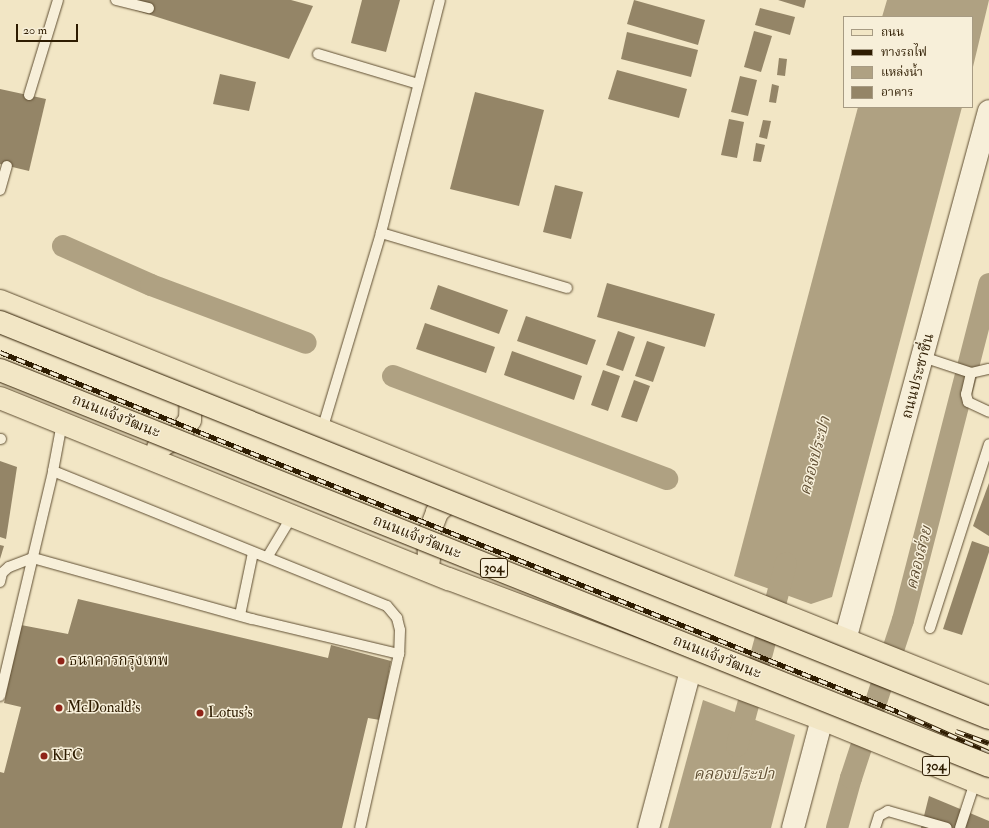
<!DOCTYPE html>
<meta charset="utf-8">
<style>
body{margin:0}
#map{position:relative;width:989px;height:828px;overflow:hidden;background:#f2e6c5;font-family:"IM FELL Double Pica","Noto Serif Thai",serif}
div>[style]{position:absolute}
[style*='--x']{left:calc(var(--x)*1px);top:calc(var(--y)*1px);width:calc(var(--w)*1px);rotate:calc(var(--a)*1deg)}
.water>*{inset:0;background:#afa182}
.canal>*{height:22px;margin:-11px;padding:0 11px;transform-origin:11px;border-radius:11px;background:#afa182}
.building>*{inset:0;background:#948567}
.roads{filter:drop-shadow(0 0 1px #5f4e32) drop-shadow(0 0 1px #5f4e32)}
.lane>*{height:10px;margin:-5px;padding:0 5px;transform-origin:5px;border-radius:5px;background:#f7efd9}
.street>*{height:21px;margin:-10.5px;padding:0 10.5px;transform-origin:10.5px;border-radius:10.5px;background:#f7efd9}
.secondary>*{height:22px;margin:-11px;padding:0 11px;transform-origin:11px;border-radius:11px;background:#f7efd9}
.primary>*{height:22px;margin:-11px;padding:0 11px;transform-origin:11px;border-radius:11px;background:#f2e6c5}
.rail>*{height:4.5px;margin-top:-2.25px;transform-origin:0;background:repeating-linear-gradient(90deg,#f7efd9 0 9px,#2e1c01 0 18px);box-sizing:border-box;border-block:1px solid #2e1c01}
.bridges{filter:drop-shadow(0 0 1px #2e1c01) drop-shadow(0 0 1px #2e1c01)}
.primary-bridge>*{height:22px;margin:-11px;padding:0 11px;transform-origin:11px;border-radius:11px;background:#f2e6c5}
.dots>*{width:11px;height:11px;translate:-50% -50%;box-sizing:border-box;border:2px solid #f7efd9;border-radius:50%}
span{translate:-50% -50%;white-space:nowrap;text-align:center;line-height:1.15;-webkit-text-stroke:3px #f7efd9;paint-order:stroke}
.shield-label span{padding:1px 3px;background:#f7efd9;border:1px solid;border-radius:3px;-webkit-text-stroke-width:0}
.shield-label{font-size:14px;color:#2e1c01;font-weight:700}
.street-label{font-size:15px;color:#2e1c01}
.poi-label{font-size:15px;color:#2e1c01}
.left{translate:0 -50%;text-align:left}
.water-label{font-size:16px;color:#625135;font-style:italic}
.legend{position:absolute;left:843px;top:16px;width:130px;height:92px;box-sizing:border-box;background:#f7efd9;border:1px solid #a79b83;margin:0;padding:5px 7px;list-style:none;font-size:12px;color:#2e1c01}
.legend li{display:flex;align-items:center;gap:8px;height:20px}
.legend b{width:20px;border:1px solid #a79b83}
.scale{position:absolute;left:16px;top:24px;width:62px;height:18px;box-sizing:border-box;border:2px solid #2e1c01;border-top:0;padding-left:5px;font-size:12px;line-height:14px;white-space:nowrap;color:#2e1c01;-webkit-text-stroke:3px #f7efd9;paint-order:stroke}
</style>
<div id="map">
<div class="water">
<i style="clip-path:polygon(887px 0,989px 0,972px 71px,972px 17px,882px 17px)"></i>
<i style="clip-path:polygon(858px 107px,962px 107px,832px 597px,811px 604px,734px 576px)"></i>
<i style="clip-path:polygon(703px 700px,795px 735px,771px 828px,668px 828px)"></i>
</div>
<div class="canal">
<i style="--x:63;--y:246;--w:96;--a:23.9"></i>
<i style="--x:151;--y:285;--w:165;--a:20.5"></i>
<i style="--x:393;--y:376;--w:293;--a:20.6"></i>
<i style="--x:737;--y:746;--w:189;--a:-75"></i>
<i style="--x:837;--y:828;--w:52;--a:-74.4"></i>
<i style="--x:851;--y:778;--w:166;--a:-71.8"></i>
<i style="--x:903;--y:620;--w:347;--a:-75.6"></i>
</div>
<div class="building">
<i style="clip-path:polygon(137px 0,291px 0,313px 6px,289px 59px,135px 10px)"></i>
<i style="clip-path:polygon(362px 0,400px 0,386px 52px,351px 43px)"></i>
<i style="clip-path:polygon(634px 0,705px 20px,698px 45px,627px 24px)"></i>
<i style="clip-path:polygon(778px 0,806px 0,804px 8px)"></i>
<i style="clip-path:polygon(760px 8px,795px 17px,790px 35px,755px 25px)"></i>
<i style="clip-path:polygon(754px 31px,772px 36px,761px 72px,744px 67px)"></i>
<i style="clip-path:polygon(627px 32px,698px 50px,691px 77px,621px 59px)"></i>
<i style="clip-path:polygon(779px 58px,787px 59px,785px 76px,777px 75px)"></i>
<i style="clip-path:polygon(617px 70px,687px 89px,679px 118px,608px 99px)"></i>
<i style="clip-path:polygon(220px 74px,256px 82px,249px 111px,213px 104px)"></i>
<i style="clip-path:polygon(740px 76px,757px 80px,748px 116px,731px 112px)"></i>
<i style="clip-path:polygon(772px 84px,779px 86px,776px 103px,769px 102px)"></i>
<i style="clip-path:polygon(0 89px,46px 99px,29px 171px,0 164px)"></i>
<i style="clip-path:polygon(475px 92px,544px 110px,519px 206px,450px 189px)"></i>
<i style="clip-path:polygon(729px 119px,744px 122px,737px 158px,721px 155px)"></i>
<i style="clip-path:polygon(763px 120px,771px 121px,767px 139px,759px 137px)"></i>
<i style="clip-path:polygon(756px 143px,765px 145px,761px 162px,753px 161px)"></i>
<i style="clip-path:polygon(555px 185px,583px 192px,571px 239px,543px 232px)"></i>
<i style="clip-path:polygon(607px 283px,715px 314px,705px 347px,597px 317px)"></i>
<i style="clip-path:polygon(438px 285px,508px 310px,499px 334px,430px 309px)"></i>
<i style="clip-path:polygon(526px 316px,596px 340px,587px 365px,517px 341px)"></i>
<i style="clip-path:polygon(425px 323px,495px 347px,486px 373px,416px 349px)"></i>
<i style="clip-path:polygon(618px 331px,635px 337px,623px 371px,606px 365px)"></i>
<i style="clip-path:polygon(647px 341px,665px 347px,653px 382px,635px 376px)"></i>
<i style="clip-path:polygon(512px 351px,582px 376px,574px 400px,504px 375px)"></i>
<i style="clip-path:polygon(603px 370px,620px 376px,608px 411px,591px 405px)"></i>
<i style="clip-path:polygon(634px 380px,650px 386px,637px 422px,621px 417px)"></i>
<i style="clip-path:polygon(0 461px,17px 467px,6px 539px,0 537px)"></i>
<i style="clip-path:polygon(989px 483px,989px 536px,973px 526px)"></i>
<i style="clip-path:polygon(972px 541px,989px 547px,989px 552px,962px 635px,943px 629px)"></i>
<i style="clip-path:polygon(0 545px,4px 546px,0 559px)"></i>
<i style="clip-path:polygon(78px 599px,328px 658px,331px 645px,391px 661px,380px 720px,368px 718px,342px 828px,0 828px,0 772px,4px 773px,21px 707px,4px 703px,21px 625px,68px 634px)"></i>
<i style="clip-path:polygon(929px 796px,989px 821px,989px 828px,921px 828px)"></i>
</div>
<div class="roads">
<div class="lane">
<i style="--x:116;--y:0;--w:34;--a:14"></i>
<i style="--x:318;--y:54;--w:104;--a:16.7"></i>
<i style="--x:29;--y:95;--w:99;--a:-73"></i>
<i style="--x:0;--y:190;--w:25;--a:-74"></i>
<i style="--x:381;--y:233;--w:194;--a:16.5"></i>
<i style="--x:923;--y:357;--w:51;--a:18.4"></i>
<i style="--x:971;--y:373;--w:18;--a:-13"></i>
<i style="--x:971;--y:373;--w:22;--a:103"></i>
<i style="--x:966;--y:394;--w:8;--a:76"></i>
<i style="--x:968;--y:402;--w:23;--a:25"></i>
<i style="--x:322;--y:430;--w:206;--a:-73.3"></i>
<i style="--x:381;--y:233;--w:240;--a:-75.8"></i>
<i style="--x:0;--y:439;--w:1;--a:0"></i>
<i style="--x:53;--y:471;--w:49;--a:-79.4"></i>
<i style="--x:268;--y:556;--w:47;--a:-59"></i>
<i style="--x:0;--y:582;--w:9;--a:-77"></i>
<i style="--x:2;--y:573;--w:9;--a:-41"></i>
<i style="--x:9;--y:567;--w:26;--a:-21"></i>
<i style="--x:33;--y:558;--w:227;--a:15.6"></i>
<i style="--x:252;--y:619;--w:151;--a:13.4"></i>
<i style="--x:240;--y:615;--w:63;--a:-78.2"></i>
<i style="--x:930;--y:628;--w:193;--a:-72.2"></i>
<i style="--x:0;--y:696;--w:231;--a:-76.7"></i>
<i style="--x:53;--y:471;--w:360;--a:22"></i>
<i style="--x:387;--y:606;--w:16;--a:50"></i>
<i style="--x:397;--y:618;--w:12;--a:76"></i>
<i style="--x:400;--y:630;--w:24;--a:92"></i>
<i style="--x:399;--y:654;--w:178;--a:102.6"></i>
<i style="--x:875;--y:828;--w:13;--a:-72"></i>
<i style="--x:879;--y:816;--w:10;--a:-29"></i>
<i style="--x:888;--y:811;--w:61;--a:16.1"></i>
<i style="--x:960;--y:828;--w:48;--a:-71.9"></i>
</div>
<div class="street">
<i style="--x:648;--y:828;--w:163;--a:-75.1"></i>
</div>
<div class="secondary">
<i style="--x:845;--y:640;--w:548;--a:-74.77"></i>
<i style="--x:793;--y:828;--w:113;--a:-75.1"></i>
</div>
<div class="primary">
<i style="--x:0;--y:301;--w:1065;--a:21.82"></i>
<i style="--x:0;--y:398;--w:484;--a:22"></i>
<i style="--x:449;--y:579;--w:398;--a:20.6"></i>
<i style="--x:822;--y:719;--w:180;--a:22.2"></i>
<i style="--x:158;--y:448;--w:22;--a:-30"></i>
<i style="--x:177;--y:437;--w:21;--a:-53"></i>
<i style="--x:190;--y:420;--w:26;--a:-88"></i>
<i style="--x:191;--y:394;--w:14;--a:-135"></i>
<i style="--x:429;--y:560;--w:24;--a:-92"></i>
<i style="--x:428;--y:536;--w:26;--a:-69"></i>
<i style="--x:437;--y:512;--w:21;--a:-41"></i>
<i style="--x:453;--y:498;--w:12;--a:0"></i>
</div>
</div>
<div class="rail">
<i style="--x:0;--y:352;--w:968;--a:21.82"></i>
<i style="--x:899;--y:712;--w:98;--a:24"></i>
<i style="--x:956;--y:731;--w:35;--a:20"></i>
</div>
<div class="bridges">
<div class="primary-bridge">
<i style="--x:0;--y:322;--w:1065;--a:21.82"></i>
<i style="--x:0;--y:370;--w:1065;--a:21.82"></i>
</div>
</div>
<div class="dots">
<i style="left:61px;top:661px;background:#8f2418"></i>
<i style="left:59px;top:708px;background:#8f2418"></i>
<i style="left:200px;top:713px;background:#8f2418"></i>
<i style="left:44px;top:756px;background:#8f2418"></i>
</div>
<div class="shield-label">
<span style="left:494px;top:568px">304</span>
<span style="left:936px;top:766px">304</span>
</div>
<div class="street-label">
<span style="left:918px;top:376px;rotate:-75deg">ถนนประชาชื่น</span>
<span style="left:116px;top:416px;rotate:22deg">ถนนแจ้งวัฒนะ</span>
<span style="left:417px;top:537px;rotate:22deg">ถนนแจ้งวัฒนะ</span>
<span style="left:717px;top:657px;rotate:22deg">ถนนแจ้งวัฒนะ</span>
</div>
<div class="poi-label">
<span class="left" style="left:69px;top:661px">ธนาคารกรุงเทพ</span>
<span class="left" style="left:67px;top:708px">McDonald's</span>
<span class="left" style="left:208px;top:713px">Lotus's</span>
<span class="left" style="left:52px;top:756px">KFC</span>
</div>
<div class="water-label">
<span style="left:815px;top:456px;rotate:-75deg">คลองประปา</span>
<span style="left:919px;top:558px;rotate:-76deg">คลองส่วย</span>
<span style="left:734px;top:774px">คลองประปา</span>
</div>
<ul class="legend">
<li><b style="height:5px;background:#f2e6c5"></b>ถนน</li>
<li><b style="height:5px;background:#2e1c01"></b>ทางรถไฟ</li>
<li><b style="height:11px;background:#afa182"></b>แหล่งน้ำ</li>
<li><b style="height:11px;background:#948567"></b>อาคาร</li>
</ul>
<div class="scale">20 m</div>
</div>
